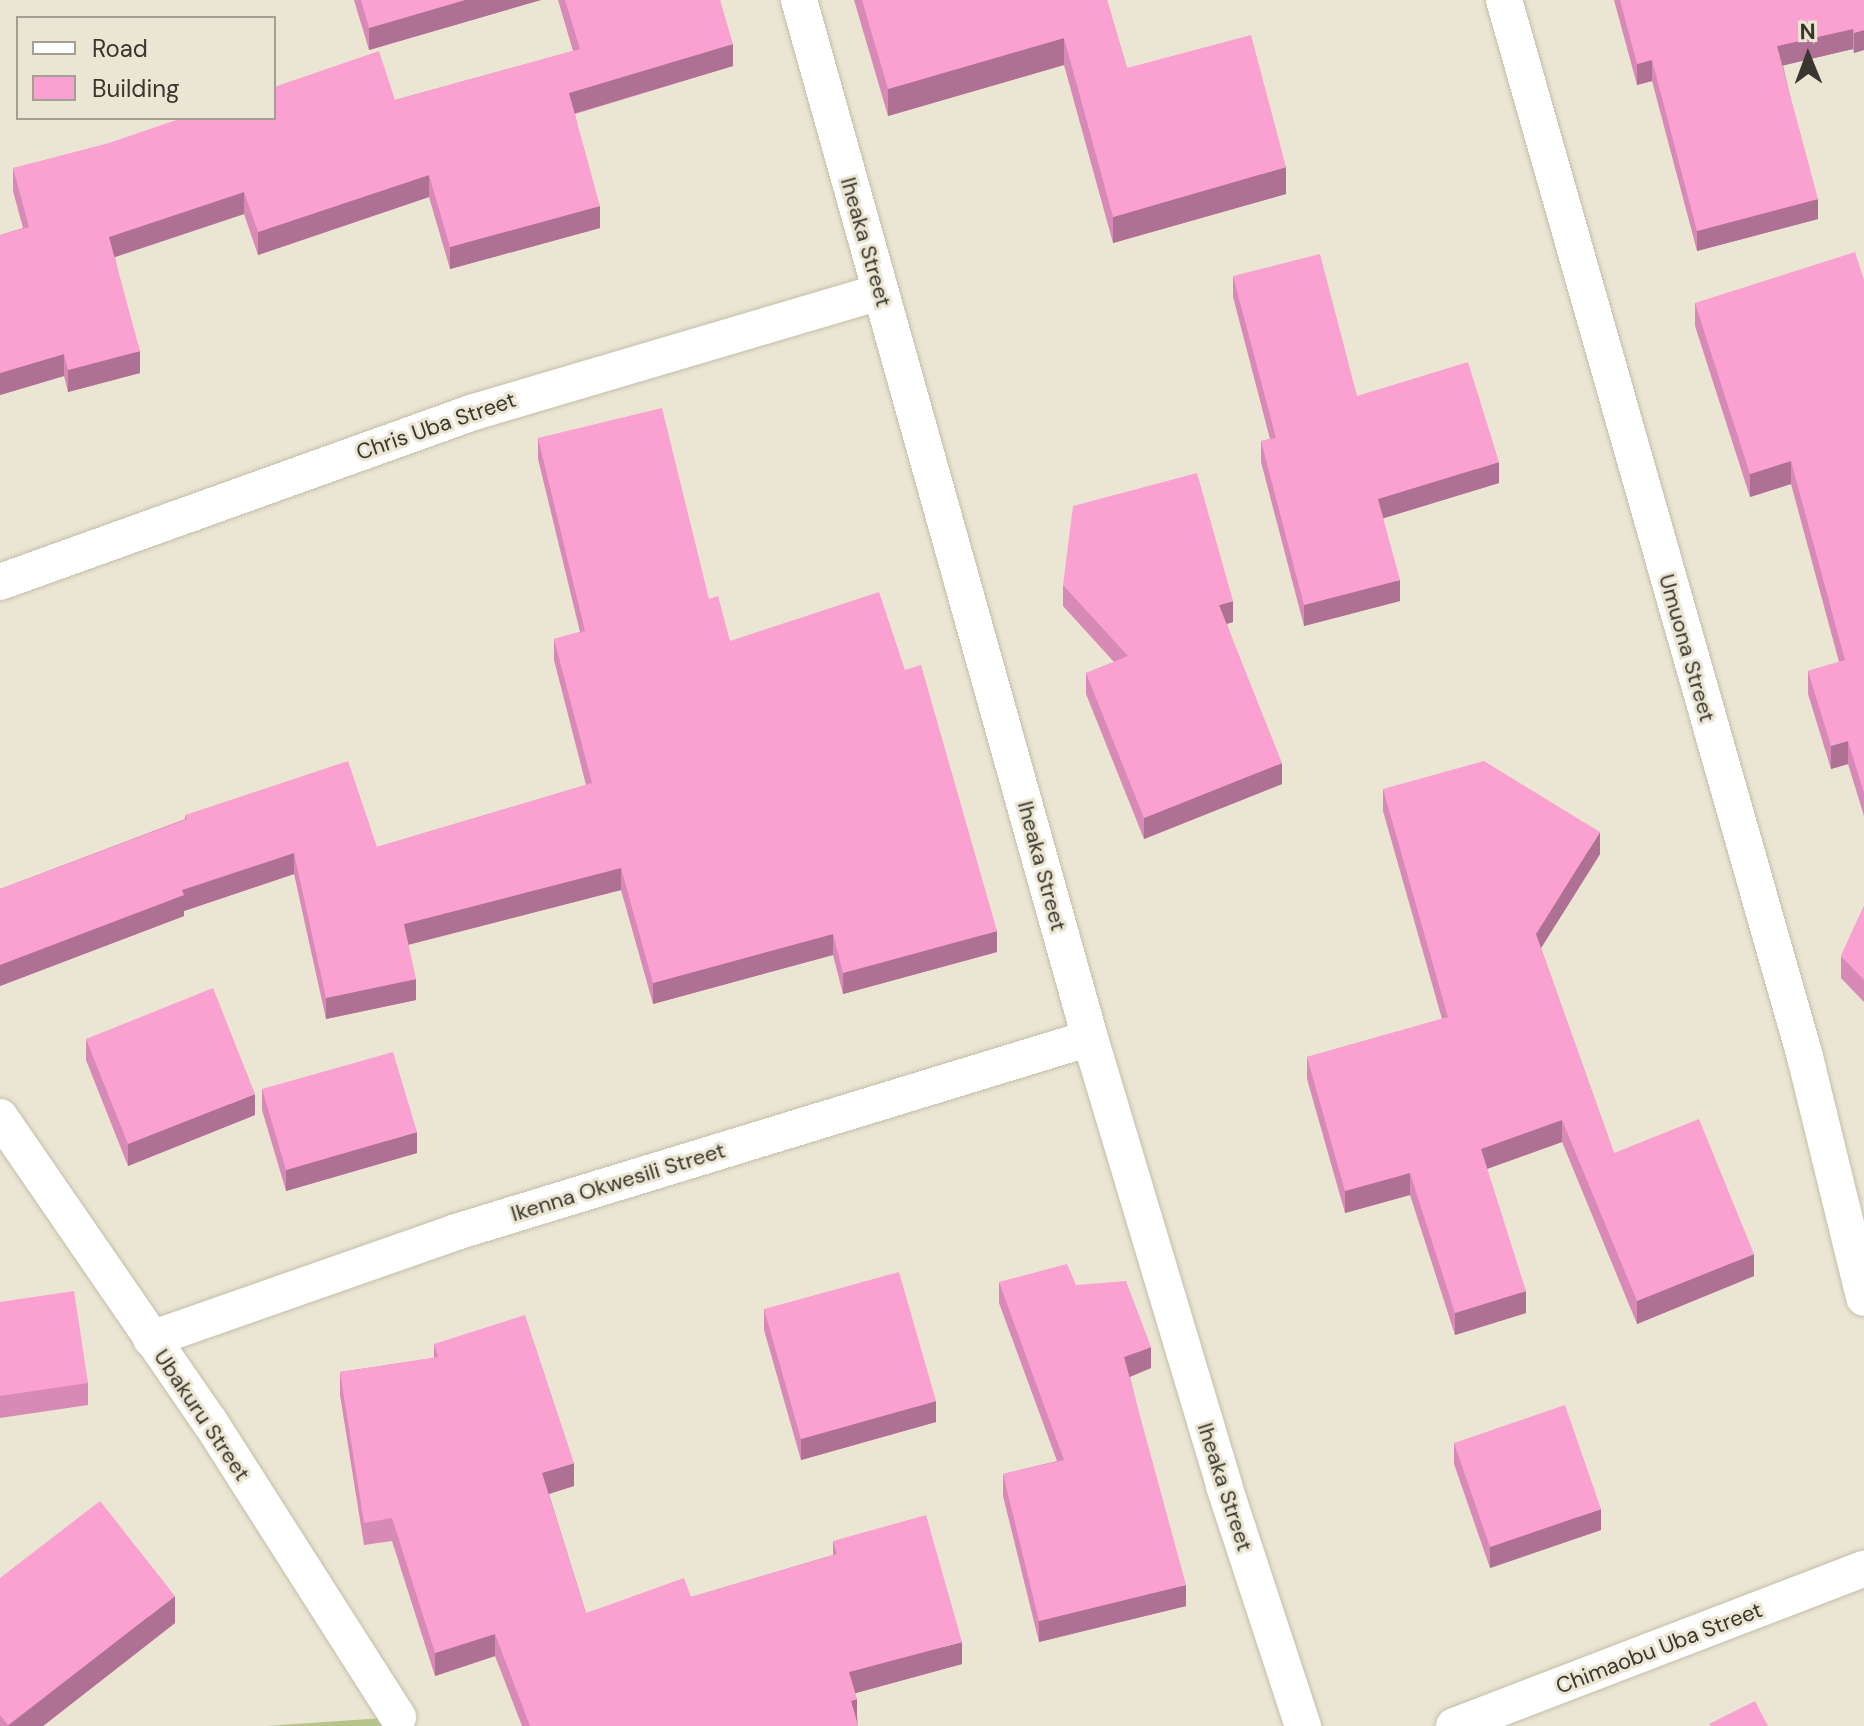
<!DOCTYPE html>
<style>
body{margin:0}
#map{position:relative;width:1864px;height:1726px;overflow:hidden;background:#ebe6d3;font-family:"DM Sans",sans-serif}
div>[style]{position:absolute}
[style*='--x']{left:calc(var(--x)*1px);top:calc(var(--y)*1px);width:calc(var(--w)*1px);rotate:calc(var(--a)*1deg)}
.green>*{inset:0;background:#b6c48b}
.roads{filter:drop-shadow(0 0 2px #c3beab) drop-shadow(0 0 2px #c3beab)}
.street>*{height:36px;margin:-18px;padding:0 18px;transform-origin:18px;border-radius:18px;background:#fff}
.wall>*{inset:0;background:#d78ab5}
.shaded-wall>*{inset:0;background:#af7193}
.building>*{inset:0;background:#faa1d2}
span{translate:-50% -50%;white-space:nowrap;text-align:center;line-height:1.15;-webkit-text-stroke:6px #ebe6d3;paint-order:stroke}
.street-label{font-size:22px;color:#38362e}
.legend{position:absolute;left:16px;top:16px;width:260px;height:104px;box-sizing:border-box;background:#ebe6d3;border:2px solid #a3a091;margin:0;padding:10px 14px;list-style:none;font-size:24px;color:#38362e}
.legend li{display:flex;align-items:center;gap:16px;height:40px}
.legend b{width:40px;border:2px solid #a3a091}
.north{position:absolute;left:1768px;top:16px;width:80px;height:80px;-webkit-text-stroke:6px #ebe6d3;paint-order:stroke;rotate:359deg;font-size:22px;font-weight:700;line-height:32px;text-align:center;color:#38362e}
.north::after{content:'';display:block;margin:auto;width:28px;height:36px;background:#38362e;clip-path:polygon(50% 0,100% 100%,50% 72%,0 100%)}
</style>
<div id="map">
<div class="green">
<i style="clip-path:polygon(398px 1717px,408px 1726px,266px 1726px)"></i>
</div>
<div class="roads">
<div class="street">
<i style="--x:799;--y:0;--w:1078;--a:74.34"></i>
<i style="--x:1090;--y:1038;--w:468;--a:73.3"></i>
<i style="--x:1224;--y:1486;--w:253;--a:71.8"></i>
<i style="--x:1504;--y:0;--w:1099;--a:74.1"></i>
<i style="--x:1805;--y:1057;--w:248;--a:76.2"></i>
<i style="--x:0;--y:582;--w:500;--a:-19.74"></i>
<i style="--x:471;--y:413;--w:426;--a:-16.5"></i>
<i style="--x:0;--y:1117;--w:370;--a:55.5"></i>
<i style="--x:210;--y:1422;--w:350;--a:57.5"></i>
<i style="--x:151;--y:1339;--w:323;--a:-19.3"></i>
<i style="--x:456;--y:1232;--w:663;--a:-17.01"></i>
<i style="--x:1454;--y:1726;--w:439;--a:-21"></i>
</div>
</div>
<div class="wall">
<i style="clip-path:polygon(354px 0,541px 0,369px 50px)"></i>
<i style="clip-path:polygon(558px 0,720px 0,733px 66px,575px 114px,600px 228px,450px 269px,429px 197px,258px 255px,244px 214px,115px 257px,140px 373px,68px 392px,64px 376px,0 395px,0 235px,23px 228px,13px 191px,13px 168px,395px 100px,573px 51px)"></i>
<i style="clip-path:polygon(854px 0,1107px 0,1127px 68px,1286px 194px,1113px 243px,1064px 65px,888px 116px)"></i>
<i style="clip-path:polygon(1614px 0,1864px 0,1864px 50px,1854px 53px,1853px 49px,1783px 65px,1818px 219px,1697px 251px,1652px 81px,1637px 85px)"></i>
<i style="clip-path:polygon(1233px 276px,1357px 396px,1499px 483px,1383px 518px,1400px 601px,1304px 626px,1261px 462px,1261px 441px,1270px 439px,1233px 297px)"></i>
<i style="clip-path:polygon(1864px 280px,1864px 816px,1848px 764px,1831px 769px,1808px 694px,1808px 671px,1839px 662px,1791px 484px,1750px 497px,1695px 326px,1695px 303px)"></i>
<i style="clip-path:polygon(538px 438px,709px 599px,730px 641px,997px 952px,843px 994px,833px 955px,653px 1004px,621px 890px,408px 944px,416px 1000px,326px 1019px,294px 874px,184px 911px,184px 916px,0 986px,0 889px,185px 819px,185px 815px,377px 847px,586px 785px,554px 660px,554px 639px,580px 632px,538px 459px)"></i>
<i style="clip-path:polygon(1063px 585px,1233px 622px,1227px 624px,1282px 784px,1144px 839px,1086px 694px,1086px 673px,1114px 662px,1063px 606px)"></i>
<i style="clip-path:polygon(1383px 789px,1600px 854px,1541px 948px,1614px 1153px,1754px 1276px,1637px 1324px,1562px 1142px,1487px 1169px,1526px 1313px,1455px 1335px,1410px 1195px,1345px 1213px,1307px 1079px,1307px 1057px,1442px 1019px,1383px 811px)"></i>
<i style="clip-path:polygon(1864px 906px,1864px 1002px,1841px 978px,1841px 956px)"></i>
<i style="clip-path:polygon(86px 1039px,255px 1115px,128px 1166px,86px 1060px)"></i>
<i style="clip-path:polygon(262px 1089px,417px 1153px,286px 1191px,262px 1110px)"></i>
<i style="clip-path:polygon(999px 1282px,1076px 1285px,1151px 1368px,1130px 1377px,1186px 1606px,1039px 1642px,1003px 1496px,1003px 1474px,1057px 1461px,999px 1303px)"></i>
<i style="clip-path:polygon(0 1302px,88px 1383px,88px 1405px,0 1418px)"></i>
<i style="clip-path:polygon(764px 1309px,936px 1422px,801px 1460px,764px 1330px)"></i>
<i style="clip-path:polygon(434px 1344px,574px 1486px,549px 1494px,586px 1613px,691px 1597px,833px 1555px,833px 1541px,962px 1664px,855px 1693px,858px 1726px,522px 1726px,495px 1656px,435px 1676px,392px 1541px,364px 1545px,340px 1395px,340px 1372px,434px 1358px)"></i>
<i style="clip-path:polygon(1454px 1443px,1601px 1530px,1490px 1568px,1454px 1464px)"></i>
<i style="clip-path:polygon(0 1578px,175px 1623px,43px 1726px,0 1726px)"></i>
</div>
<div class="shaded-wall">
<i style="clip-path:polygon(465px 0,541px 0,369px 50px,369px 28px)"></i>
<i style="clip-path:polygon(1853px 29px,1853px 49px,1777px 67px,1777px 46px)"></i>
<i style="clip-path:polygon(1864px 30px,1864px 50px,1854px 53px,1854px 33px)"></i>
<i style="clip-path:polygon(1064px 38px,1064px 65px,888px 116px,888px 89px)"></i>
<i style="clip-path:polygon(733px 44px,733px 66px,569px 115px,569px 93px)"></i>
<i style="clip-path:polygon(1652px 60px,1652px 81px,1637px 85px,1637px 64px)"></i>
<i style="clip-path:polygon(1286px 167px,1286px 194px,1113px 243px,1113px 217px)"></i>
<i style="clip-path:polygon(429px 175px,429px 197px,258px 255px,258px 232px)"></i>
<i style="clip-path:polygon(244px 192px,244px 214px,109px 259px,109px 237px)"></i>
<i style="clip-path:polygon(1818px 199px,1818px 219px,1697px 251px,1697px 231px)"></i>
<i style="clip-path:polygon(600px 206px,600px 228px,450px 269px,450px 247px)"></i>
<i style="clip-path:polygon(140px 351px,140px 373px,68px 392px,68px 370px)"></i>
<i style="clip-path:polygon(64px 354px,64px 376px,0 395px,0 373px)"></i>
<i style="clip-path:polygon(1791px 461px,1791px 484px,1750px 497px,1750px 474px)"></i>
<i style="clip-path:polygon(1499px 462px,1499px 483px,1378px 520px,1378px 499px)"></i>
<i style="clip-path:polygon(1400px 580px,1400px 601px,1304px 626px,1304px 605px)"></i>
<i style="clip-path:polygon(1233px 601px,1233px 622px,1219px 626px,1219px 605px)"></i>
<i style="clip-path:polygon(1848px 741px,1848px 764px,1831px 769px,1831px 746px)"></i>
<i style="clip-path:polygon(1282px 763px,1282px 784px,1144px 839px,1144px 818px)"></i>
<i style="clip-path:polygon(1600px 832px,1600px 854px,1536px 956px,1536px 934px)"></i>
<i style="clip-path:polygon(294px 853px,294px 874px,184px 911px,184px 916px,0 986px,0 965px,182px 890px)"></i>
<i style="clip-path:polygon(621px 868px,621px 890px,404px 946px,404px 924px)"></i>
<i style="clip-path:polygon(997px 931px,997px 952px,843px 994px,843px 973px)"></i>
<i style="clip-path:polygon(833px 934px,833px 955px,653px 1004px,653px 983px)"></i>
<i style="clip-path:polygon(416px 979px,416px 1000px,326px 1019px,326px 998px)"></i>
<i style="clip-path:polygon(255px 1094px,255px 1115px,128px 1166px,128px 1144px)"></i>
<i style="clip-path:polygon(1562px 1120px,1562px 1142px,1481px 1171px,1481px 1149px)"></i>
<i style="clip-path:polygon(417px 1132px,417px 1153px,286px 1191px,286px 1170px)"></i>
<i style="clip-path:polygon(1410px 1173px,1410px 1195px,1345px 1213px,1345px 1191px)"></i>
<i style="clip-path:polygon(1754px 1254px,1754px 1276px,1637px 1324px,1637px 1301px)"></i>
<i style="clip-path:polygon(1526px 1291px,1526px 1313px,1455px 1335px,1455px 1313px)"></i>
<i style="clip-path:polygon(1151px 1347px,1151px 1368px,1124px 1379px,1124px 1357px)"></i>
<i style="clip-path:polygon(936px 1401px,936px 1422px,801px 1460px,801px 1439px)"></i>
<i style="clip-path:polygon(574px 1463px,574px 1486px,542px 1496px,542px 1473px)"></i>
<i style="clip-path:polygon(1601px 1509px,1601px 1530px,1490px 1568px,1490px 1547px)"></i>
<i style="clip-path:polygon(1186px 1585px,1186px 1606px,1039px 1642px,1039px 1621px)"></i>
<i style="clip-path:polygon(175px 1596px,175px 1623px,43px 1726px,8px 1726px)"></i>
<i style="clip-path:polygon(495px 1634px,495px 1656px,435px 1676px,435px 1653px)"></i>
<i style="clip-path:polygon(962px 1642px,962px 1664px,849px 1695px,849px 1672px)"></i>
<i style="clip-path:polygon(857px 1699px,857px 1722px,851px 1701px)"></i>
</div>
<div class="building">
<i style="clip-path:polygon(361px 0,465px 0,369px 28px)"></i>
<i style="clip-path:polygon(565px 0,720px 0,733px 44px,569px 93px,600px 206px,450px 247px,429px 175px,258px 232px,244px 192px,109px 237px,140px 351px,68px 370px,64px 354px,0 373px,0 235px,29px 227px,13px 168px,109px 143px,182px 118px,274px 118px,274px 87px,379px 51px,395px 100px,580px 49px)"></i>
<i style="clip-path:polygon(862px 0,1107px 0,1127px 68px,1251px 35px,1286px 167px,1113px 217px,1064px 38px,888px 89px)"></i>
<i style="clip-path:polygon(1620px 0,1864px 0,1864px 30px,1854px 33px,1853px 29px,1777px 46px,1818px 199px,1697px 231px,1652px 60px,1637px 64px)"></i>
<i style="clip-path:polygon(1855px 252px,1864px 280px,1864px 793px,1848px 741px,1831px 746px,1808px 671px,1845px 660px,1791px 461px,1750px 474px,1695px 303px)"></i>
<i style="clip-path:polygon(1320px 254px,1357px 396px,1468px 362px,1499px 462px,1378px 499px,1400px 580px,1304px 605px,1261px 441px,1276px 438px,1233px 276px)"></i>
<i style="clip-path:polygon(662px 408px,709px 599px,718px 596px,730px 641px,879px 592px,905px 670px,921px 665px,997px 931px,843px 973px,833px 934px,653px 983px,621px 868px,404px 924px,416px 979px,326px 998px,294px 853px,182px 890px,184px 895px,0 965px,0 889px,187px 819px,185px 815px,348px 761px,377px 847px,592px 783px,554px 639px,585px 631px,538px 438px)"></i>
<i style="clip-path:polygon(1197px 473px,1233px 601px,1219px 605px,1282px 763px,1144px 818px,1086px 673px,1128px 656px,1063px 585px,1073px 506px)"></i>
<i style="clip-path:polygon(1484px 761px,1600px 832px,1536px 934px,1614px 1153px,1699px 1119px,1754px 1254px,1637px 1301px,1562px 1120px,1481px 1149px,1526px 1291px,1455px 1313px,1410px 1173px,1345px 1191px,1307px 1057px,1448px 1017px,1383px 789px)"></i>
<i style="clip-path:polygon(1864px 906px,1864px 980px,1841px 956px)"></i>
<i style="clip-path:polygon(213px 988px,255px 1094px,128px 1144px,86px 1039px)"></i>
<i style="clip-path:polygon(393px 1052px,417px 1132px,286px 1170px,262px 1089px)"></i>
<i style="clip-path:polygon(1067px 1264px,1076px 1285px,1126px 1281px,1151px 1347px,1124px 1357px,1186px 1585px,1039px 1621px,1003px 1474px,1064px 1460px,999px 1282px)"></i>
<i style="clip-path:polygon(899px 1272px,936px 1401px,801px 1439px,764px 1309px)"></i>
<i style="clip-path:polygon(74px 1291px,88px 1383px,0 1396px,0 1302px)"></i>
<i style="clip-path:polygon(525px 1315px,574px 1463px,542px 1473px,586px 1613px,684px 1578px,691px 1597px,837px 1554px,833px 1541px,926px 1515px,962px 1642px,849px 1672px,857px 1699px,851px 1701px,858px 1726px,530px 1726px,495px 1634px,435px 1653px,392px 1518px,364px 1523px,340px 1372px,438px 1357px,434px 1344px)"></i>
<i style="clip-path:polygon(1565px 1405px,1601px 1509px,1490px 1547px,1454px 1443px)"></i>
<i style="clip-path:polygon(100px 1501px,175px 1596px,8px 1725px,0 1715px,0 1578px)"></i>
<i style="clip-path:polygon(1755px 1701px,1768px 1726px,1711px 1726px,1709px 1724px)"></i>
</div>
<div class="street-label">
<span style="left:866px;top:242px;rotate:74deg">Iheaka Street</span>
<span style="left:436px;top:426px;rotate:-19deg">Chris Uba Street</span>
<span style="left:1687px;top:648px;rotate:74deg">Umuona Street</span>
<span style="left:1042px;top:866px;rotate:75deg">Iheaka Street</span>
<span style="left:618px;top:1182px;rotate:-17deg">Ikenna Okwesili Street</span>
<span style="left:202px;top:1415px;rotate:56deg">Ubakuru Street</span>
<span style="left:1225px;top:1487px;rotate:72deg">Iheaka Street</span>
<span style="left:1659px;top:1648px;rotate:-21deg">Chimaobu Uba Street</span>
</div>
<ul class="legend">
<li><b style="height:10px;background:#fff"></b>Road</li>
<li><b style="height:22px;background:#faa1d2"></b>Building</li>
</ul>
<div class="north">N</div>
</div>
